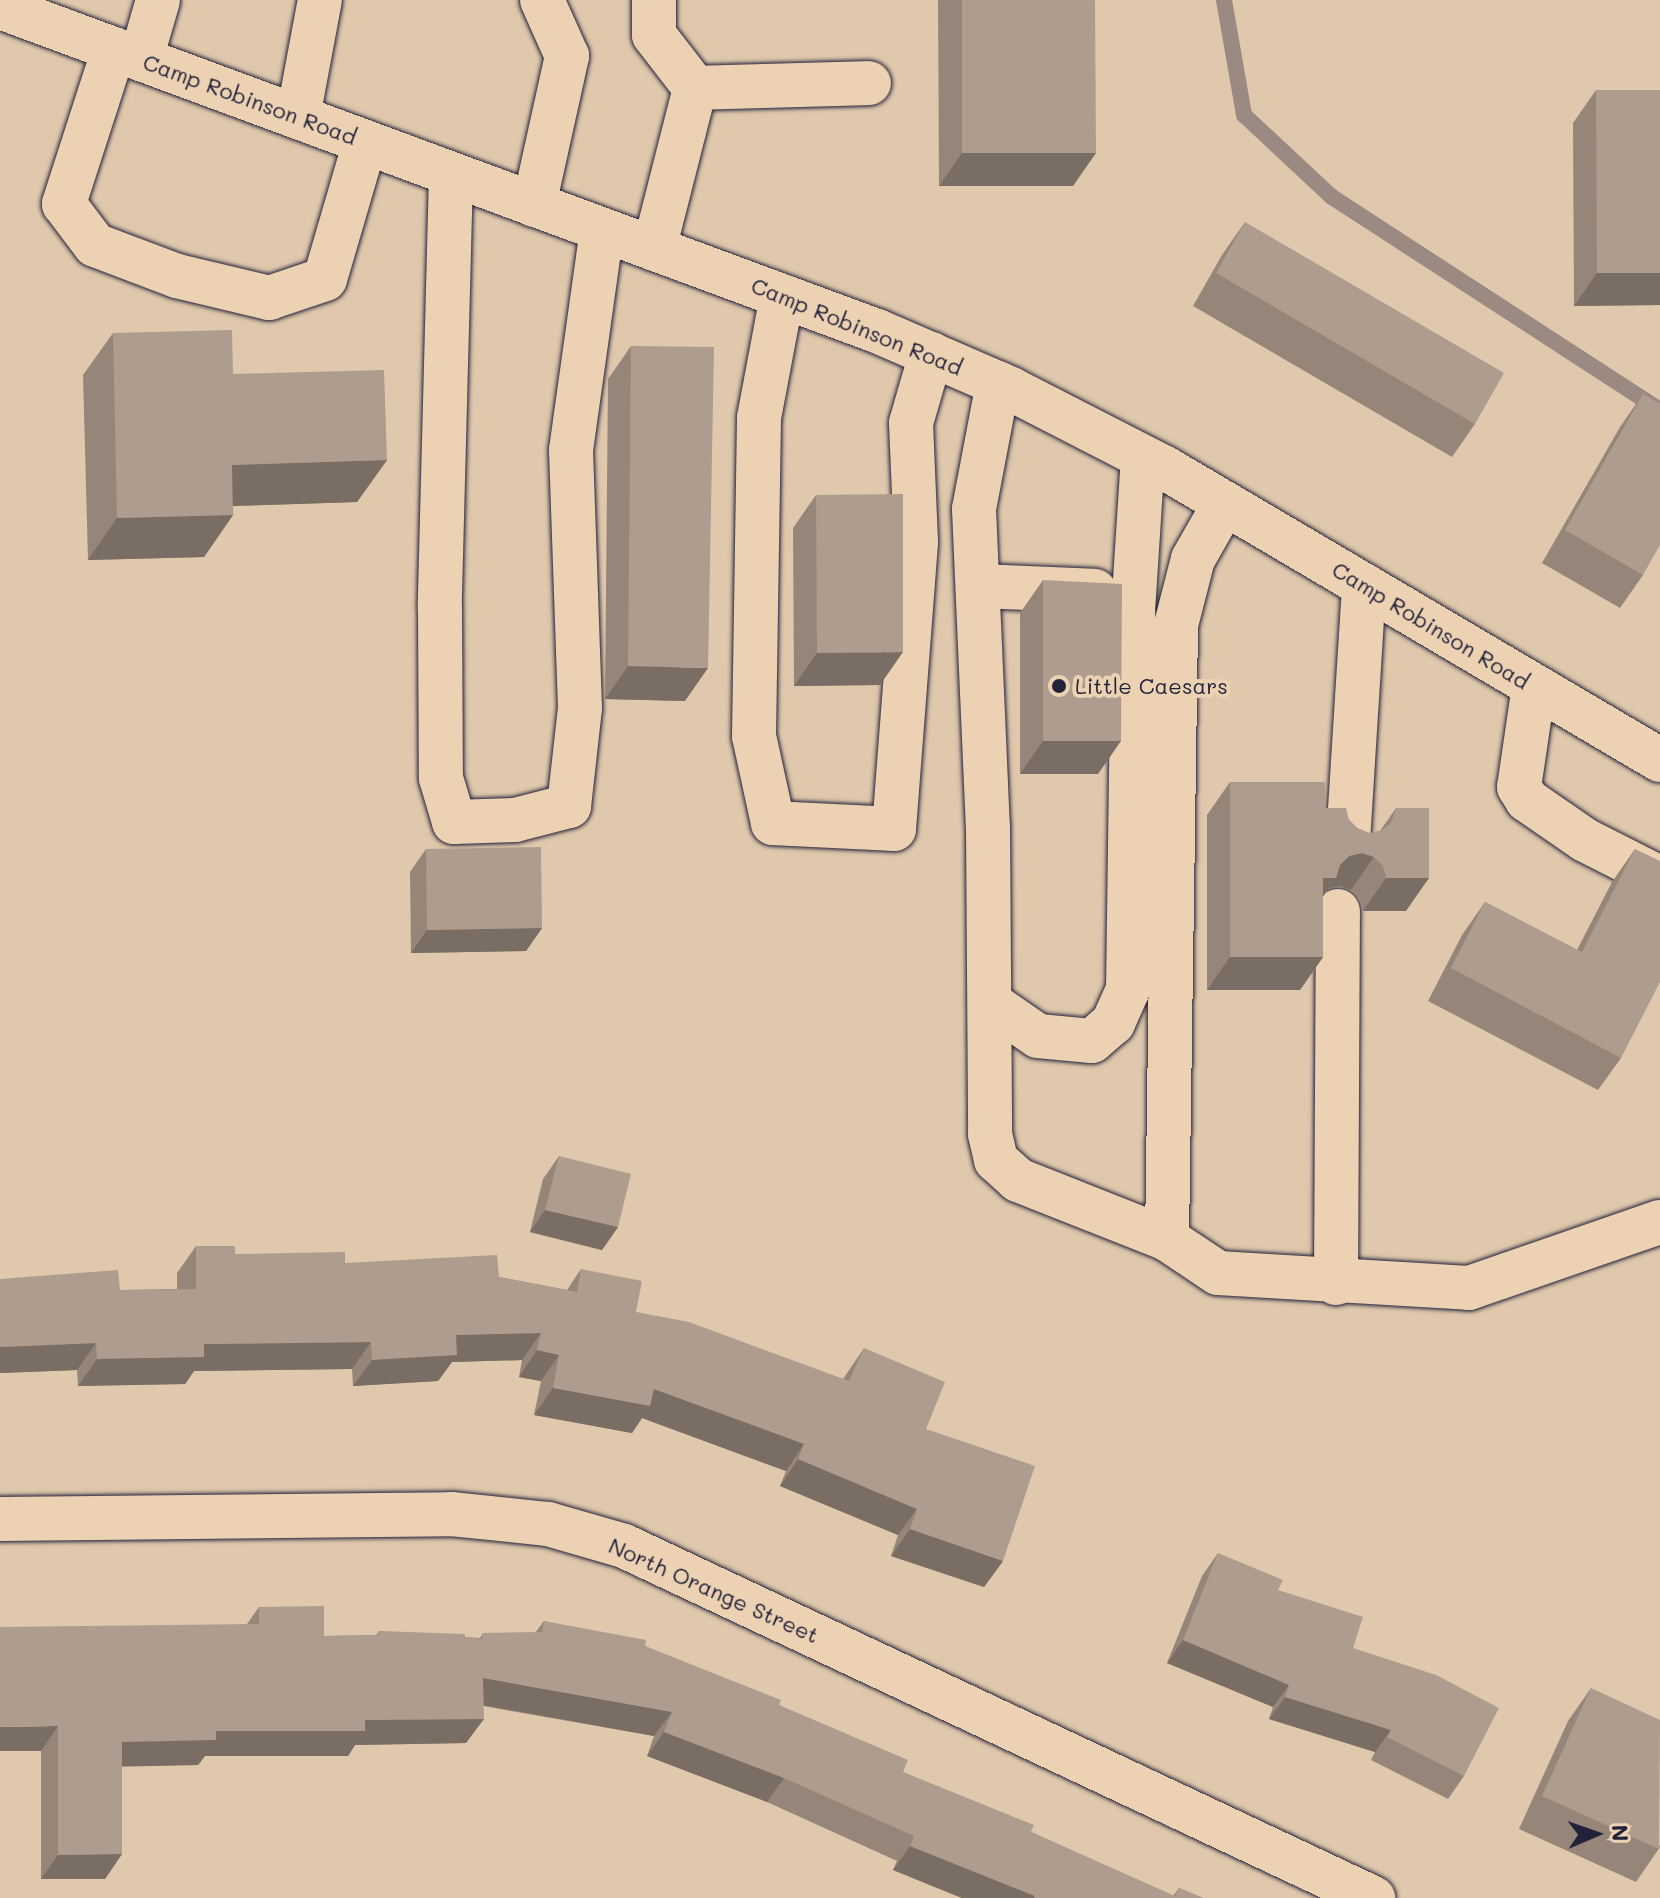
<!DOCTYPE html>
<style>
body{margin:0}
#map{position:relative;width:1660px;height:1898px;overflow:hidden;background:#e0c8ac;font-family:Mali,sans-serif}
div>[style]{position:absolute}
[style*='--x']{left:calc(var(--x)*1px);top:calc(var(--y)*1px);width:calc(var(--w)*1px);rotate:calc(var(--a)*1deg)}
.stream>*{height:16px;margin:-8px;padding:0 8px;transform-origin:8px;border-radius:8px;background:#9a8a82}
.roads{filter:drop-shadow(0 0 2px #22223b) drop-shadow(0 0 2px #22223b)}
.minor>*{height:44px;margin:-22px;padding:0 22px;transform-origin:22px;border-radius:22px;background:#ecd2b3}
.major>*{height:44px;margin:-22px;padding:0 22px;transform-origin:22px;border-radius:22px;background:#ecd2b3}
.wall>*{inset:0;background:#96867a}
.shaded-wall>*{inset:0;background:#7a6d63}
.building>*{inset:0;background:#ae9c8e}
.dots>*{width:22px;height:22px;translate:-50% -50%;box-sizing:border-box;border:4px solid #ecd2b3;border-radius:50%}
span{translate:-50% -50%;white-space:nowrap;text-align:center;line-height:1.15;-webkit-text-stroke:8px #ecd2b3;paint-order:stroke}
.street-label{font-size:22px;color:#22223b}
.poi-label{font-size:22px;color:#22223b}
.left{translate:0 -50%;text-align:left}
.north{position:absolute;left:1556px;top:1794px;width:80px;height:80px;-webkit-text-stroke:6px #ecd2b3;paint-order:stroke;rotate:88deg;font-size:22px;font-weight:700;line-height:32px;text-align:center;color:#22223b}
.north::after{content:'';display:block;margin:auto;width:28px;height:36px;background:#22223b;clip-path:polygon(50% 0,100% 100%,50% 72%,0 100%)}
</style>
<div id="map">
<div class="stream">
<i style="--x:1224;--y:0;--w:117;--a:80.1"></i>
<i style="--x:1244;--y:115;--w:120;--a:43"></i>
<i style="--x:1332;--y:197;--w:391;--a:33"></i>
</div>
<div class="roads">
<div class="minor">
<i style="--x:654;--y:0;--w:35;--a:90"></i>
<i style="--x:654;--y:35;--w:67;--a:52.3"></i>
<i style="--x:114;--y:49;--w:163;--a:107.9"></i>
<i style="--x:64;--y:204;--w:51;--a:52.9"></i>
<i style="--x:95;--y:245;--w:88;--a:20.7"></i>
<i style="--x:177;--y:276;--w:95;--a:13.4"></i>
<i style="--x:269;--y:298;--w:59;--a:-18.7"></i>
<i style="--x:325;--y:279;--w:143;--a:-73.7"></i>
<i style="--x:141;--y:59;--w:61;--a:-73.9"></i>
<i style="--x:298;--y:117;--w:119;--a:-79.4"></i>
<i style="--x:451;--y:174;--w:434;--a:91.5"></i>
<i style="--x:440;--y:608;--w:170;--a:89.7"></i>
<i style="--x:441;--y:778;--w:46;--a:73.5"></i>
<i style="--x:454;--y:822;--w:61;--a:-1.9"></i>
<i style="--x:515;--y:820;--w:56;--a:-14.5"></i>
<i style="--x:569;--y:806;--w:99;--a:-83.6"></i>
<i style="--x:580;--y:708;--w:258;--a:-92"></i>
<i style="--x:571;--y:450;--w:222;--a:-82"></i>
<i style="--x:534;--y:205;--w:153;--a:-77.5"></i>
<i style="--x:567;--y:56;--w:61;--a:-114.1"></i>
<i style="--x:654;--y:249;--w:166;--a:-75.7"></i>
<i style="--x:695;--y:88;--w:174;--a:-1.6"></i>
<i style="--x:782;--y:296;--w:124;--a:100.7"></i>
<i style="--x:759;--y:418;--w:318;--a:90.9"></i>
<i style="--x:754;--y:736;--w:89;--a:77.7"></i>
<i style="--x:773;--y:823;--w:121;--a:2.8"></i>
<i style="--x:894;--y:829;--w:288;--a:-85.6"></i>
<i style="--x:916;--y:542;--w:119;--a:-92.4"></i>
<i style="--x:911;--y:423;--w:72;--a:-73.8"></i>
<i style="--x:998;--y:383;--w:128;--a:100.8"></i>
<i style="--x:974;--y:509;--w:318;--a:87.5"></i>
<i style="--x:988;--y:827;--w:307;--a:89.6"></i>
<i style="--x:990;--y:1134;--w:27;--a:77"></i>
<i style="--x:996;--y:1160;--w:30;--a:42"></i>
<i style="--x:1018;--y:1180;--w:160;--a:21.6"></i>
<i style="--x:1167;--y:1239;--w:614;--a:-89.16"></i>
<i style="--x:1176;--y:625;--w:68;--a:-75.6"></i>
<i style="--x:1193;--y:559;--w:64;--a:-60.3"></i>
<i style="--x:978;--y:586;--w:117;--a:2.4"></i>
<i style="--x:1534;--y:686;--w:102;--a:98.4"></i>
<i style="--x:1519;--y:787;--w:15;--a:58"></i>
<i style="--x:1527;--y:800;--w:70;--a:34.6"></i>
<i style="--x:1585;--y:840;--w:84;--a:26.9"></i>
<i style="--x:1348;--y:841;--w:256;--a:-86.4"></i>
<i style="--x:990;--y:1003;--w:58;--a:34.5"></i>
<i style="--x:1038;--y:1036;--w:54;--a:5.3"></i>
<i style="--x:1092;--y:1041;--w:28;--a:-41"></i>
<i style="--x:1113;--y:1023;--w:36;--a:-66"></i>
<i style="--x:1128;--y:990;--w:379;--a:-89.2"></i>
<i style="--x:1133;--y:611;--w:154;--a:-86.3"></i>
<i style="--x:1167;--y:1239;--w:61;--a:33.7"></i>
<i style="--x:1218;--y:1273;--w:251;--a:3.4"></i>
<i style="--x:1469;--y:1288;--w:202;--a:-19.1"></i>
<i style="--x:1336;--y:1283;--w:372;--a:-89.7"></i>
<i style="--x:0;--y:1519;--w:451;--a:-0.6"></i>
<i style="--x:451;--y:1514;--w:98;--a:5.9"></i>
<i style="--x:548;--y:1524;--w:79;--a:16.1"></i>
<i style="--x:624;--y:1546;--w:828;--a:25.17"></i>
</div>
<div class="major">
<i style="--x:0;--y:7;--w:935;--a:20.28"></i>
<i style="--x:877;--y:331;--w:146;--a:23.4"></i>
<i style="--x:1011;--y:389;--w:173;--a:27.2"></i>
<i style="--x:1165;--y:468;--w:575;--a:30.54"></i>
</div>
</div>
<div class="wall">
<i style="clip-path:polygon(938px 0,1095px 0,1073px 186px,939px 186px)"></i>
<i style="clip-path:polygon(1596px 90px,1660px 90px,1660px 305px,1574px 306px,1573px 123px)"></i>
<i style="clip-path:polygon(1245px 222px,1475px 424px,1452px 457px,1193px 306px,1222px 255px)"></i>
<i style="clip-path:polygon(113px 333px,233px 374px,387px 460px,357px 502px,233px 506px,233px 515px,204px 557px,88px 560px,83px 375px)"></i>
<i style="clip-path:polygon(631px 346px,685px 701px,605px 699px,608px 379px)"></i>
<i style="clip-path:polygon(1643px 394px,1643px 575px,1620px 608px,1542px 563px,1620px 427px)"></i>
<i style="clip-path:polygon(816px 495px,880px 685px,794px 686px,793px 528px)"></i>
<i style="clip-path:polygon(1043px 580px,1098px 774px,1020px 774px,1020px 613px)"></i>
<i style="clip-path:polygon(1230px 782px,1325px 808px,1349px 820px,1357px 828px,1369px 833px,1380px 831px,1396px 808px,1406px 911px,1363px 911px,1360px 899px,1351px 890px,1339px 886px,1329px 888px,1323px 896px,1323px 957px,1300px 990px,1207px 990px,1207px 815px)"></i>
<i style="clip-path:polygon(426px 849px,542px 928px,526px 951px,411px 953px,410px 872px)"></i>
<i style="clip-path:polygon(1635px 849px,1621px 1058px,1598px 1090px,1428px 1001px,1462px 935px,1485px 902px,1577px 950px,1612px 882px)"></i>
<i style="clip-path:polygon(559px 1156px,618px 1227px,602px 1250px,530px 1232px,543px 1179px)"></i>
<i style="clip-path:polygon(196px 1246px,235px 1254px,499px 1277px,567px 1290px,581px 1269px,636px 1312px,843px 1379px,864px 1348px,926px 1429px,1003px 1561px,984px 1587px,891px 1556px,898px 1535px,780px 1486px,786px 1471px,642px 1418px,632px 1433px,534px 1415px,541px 1381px,519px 1377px,522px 1360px,452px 1362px,438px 1381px,353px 1386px,352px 1369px,194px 1371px,185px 1384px,78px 1386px,77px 1370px,0 1373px,0 1279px,120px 1290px,177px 1289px,177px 1273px)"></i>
<i style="clip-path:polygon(1218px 1553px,1278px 1590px,1353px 1648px,1464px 1776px,1448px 1799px,1371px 1760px,1375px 1752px,1269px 1719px,1273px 1707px,1167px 1663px,1202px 1576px)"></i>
<i style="clip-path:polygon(259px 1607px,324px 1636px,376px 1635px,379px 1631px,480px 1638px,483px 1633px,535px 1633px,544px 1621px,645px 1646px,779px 1705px,903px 1772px,1031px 1832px,1173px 1896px,1179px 1888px,1203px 1898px,962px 1898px,893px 1870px,897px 1861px,767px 1802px,647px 1756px,654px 1736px,483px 1706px,466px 1743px,355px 1745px,348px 1756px,205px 1756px,198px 1765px,122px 1766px,122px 1854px,105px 1879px,41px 1879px,41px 1751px,0 1751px,247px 1624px)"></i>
<i style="clip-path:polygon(1591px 1688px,1660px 1847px,1636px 1882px,1519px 1829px,1568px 1721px)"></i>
</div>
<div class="shaded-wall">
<i style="clip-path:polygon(962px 153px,1096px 153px,1073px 186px,939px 186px)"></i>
<i style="clip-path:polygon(1597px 273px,1660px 273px,1660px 305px,1574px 306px)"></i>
<i style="clip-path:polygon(387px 460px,357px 502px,203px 507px,232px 465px)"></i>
<i style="clip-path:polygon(233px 515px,204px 557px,88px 560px,117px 518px)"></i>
<i style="clip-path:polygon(903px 652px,880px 685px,794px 686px,817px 653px)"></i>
<i style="clip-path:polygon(628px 666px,708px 668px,685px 701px,605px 699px)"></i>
<i style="clip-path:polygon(1043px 741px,1121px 741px,1098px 774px,1020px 774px)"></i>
<i style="clip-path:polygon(1362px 853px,1374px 857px,1351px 890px,1339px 886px,1329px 888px,1313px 911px,1323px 878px,1349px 856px)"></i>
<i style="clip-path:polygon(1386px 878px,1429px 878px,1406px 911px,1363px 911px)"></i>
<i style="clip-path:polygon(542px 928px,526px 951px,411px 953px,427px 930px)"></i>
<i style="clip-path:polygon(1230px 957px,1323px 957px,1300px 990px,1207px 990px)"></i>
<i style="clip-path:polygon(545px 1210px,618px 1227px,602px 1250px,530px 1232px)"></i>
<i style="clip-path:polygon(541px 1333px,522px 1360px,452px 1362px,438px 1381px,353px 1386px,372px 1360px,456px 1335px)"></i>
<i style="clip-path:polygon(371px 1342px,352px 1369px,194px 1371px,185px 1384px,78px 1386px,97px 1359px,204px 1344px)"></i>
<i style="clip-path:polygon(96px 1343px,77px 1370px,0 1373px,0 1347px)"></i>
<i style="clip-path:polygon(537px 1350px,559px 1355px,541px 1381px,519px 1377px)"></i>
<i style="clip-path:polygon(553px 1388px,654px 1389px,804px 1444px,786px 1471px,642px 1418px,632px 1433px,534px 1415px)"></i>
<i style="clip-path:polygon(798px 1459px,917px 1509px,898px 1535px,780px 1486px)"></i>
<i style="clip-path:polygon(910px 1529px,1003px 1561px,984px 1587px,891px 1556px)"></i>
<i style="clip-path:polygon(1183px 1640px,1289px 1685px,1273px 1707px,1167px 1663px)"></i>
<i style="clip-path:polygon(483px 1678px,672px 1712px,654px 1736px,466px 1702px)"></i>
<i style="clip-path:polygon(1285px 1697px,1391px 1730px,1375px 1752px,1269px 1719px)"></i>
<i style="clip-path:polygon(484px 1719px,466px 1743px,355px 1745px,348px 1756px,205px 1756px,198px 1765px,104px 1767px,122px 1742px,216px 1731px,365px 1720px)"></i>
<i style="clip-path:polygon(58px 1726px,41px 1751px,0 1751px,0 1727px)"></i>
<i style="clip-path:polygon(664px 1732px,784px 1778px,767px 1802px,647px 1756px)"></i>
<i style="clip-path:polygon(910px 1846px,1035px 1896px,1034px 1898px,962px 1898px,893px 1870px)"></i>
<i style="clip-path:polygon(122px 1854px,105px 1879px,41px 1879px,58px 1855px)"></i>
</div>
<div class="building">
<i style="clip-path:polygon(962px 0,1095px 0,1096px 153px,962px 153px)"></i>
<i style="clip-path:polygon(1596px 90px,1660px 90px,1660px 273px,1597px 273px)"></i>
<i style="clip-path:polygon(1245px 222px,1504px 373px,1475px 424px,1216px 273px)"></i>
<i style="clip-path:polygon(232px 330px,233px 374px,384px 370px,387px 460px,232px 465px,233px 515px,117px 518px,113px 333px)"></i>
<i style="clip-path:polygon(631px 346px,714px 347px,708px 668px,628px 666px)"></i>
<i style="clip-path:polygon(1643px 394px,1660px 404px,1660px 545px,1643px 575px,1565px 530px)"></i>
<i style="clip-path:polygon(903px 494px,903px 652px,817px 653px,816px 495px)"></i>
<i style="clip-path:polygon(1043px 580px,1122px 584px,1121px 741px,1043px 741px)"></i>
<i style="clip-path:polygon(1230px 782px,1325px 782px,1325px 808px,1346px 808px,1349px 820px,1357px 828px,1369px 833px,1381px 831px,1391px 823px,1396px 808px,1429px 808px,1429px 878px,1386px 878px,1383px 866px,1374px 857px,1362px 853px,1349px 856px,1340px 865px,1336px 878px,1323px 878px,1323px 957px,1230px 957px)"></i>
<i style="clip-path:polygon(541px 847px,542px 928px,427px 930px,426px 849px)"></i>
<i style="clip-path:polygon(1635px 849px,1660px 861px,1660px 982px,1621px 1058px,1451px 968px,1485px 902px,1582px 952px)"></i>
<i style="clip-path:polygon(559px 1156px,631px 1174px,618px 1227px,545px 1210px)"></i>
<i style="clip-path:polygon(196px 1246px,235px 1246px,235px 1254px,345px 1252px,345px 1263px,497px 1255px,499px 1277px,577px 1292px,581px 1269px,642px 1281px,636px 1312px,689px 1322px,849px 1381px,864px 1348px,945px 1382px,926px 1429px,1035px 1466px,1003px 1561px,910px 1529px,917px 1509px,798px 1459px,804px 1444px,654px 1389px,650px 1406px,553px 1388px,559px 1355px,537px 1350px,541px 1333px,456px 1335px,457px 1355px,372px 1360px,371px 1342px,204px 1344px,204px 1357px,97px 1359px,96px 1343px,0 1347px,0 1279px,118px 1270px,120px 1290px,196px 1289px)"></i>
<i style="clip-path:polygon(1218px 1553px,1283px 1580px,1278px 1590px,1363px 1617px,1353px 1648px,1436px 1675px,1499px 1708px,1464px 1776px,1387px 1737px,1391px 1730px,1285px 1697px,1289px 1685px,1183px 1640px)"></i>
<i style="clip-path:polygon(324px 1606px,324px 1636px,378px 1635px,379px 1631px,465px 1634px,465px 1637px,482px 1639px,483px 1633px,542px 1632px,544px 1621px,646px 1640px,645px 1646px,781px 1700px,779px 1705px,908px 1760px,903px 1772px,1034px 1825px,1031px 1832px,1175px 1896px,1179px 1888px,1203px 1898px,1034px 1898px,1035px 1896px,910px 1846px,914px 1836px,784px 1778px,664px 1732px,672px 1712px,483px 1678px,484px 1719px,365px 1720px,365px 1731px,216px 1731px,216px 1740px,122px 1742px,122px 1854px,58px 1855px,58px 1726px,0 1727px,0 1627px,259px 1624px,259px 1607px)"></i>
<i style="clip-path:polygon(1591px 1688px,1660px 1720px,1659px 1849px,1542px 1796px)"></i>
</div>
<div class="dots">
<i style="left:1059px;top:686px;background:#22223b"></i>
</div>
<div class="street-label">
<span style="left:250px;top:99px;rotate:20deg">Camp Robinson Road</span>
<span style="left:857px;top:326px;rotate:22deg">Camp Robinson Road</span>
<span style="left:1431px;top:625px;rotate:31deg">Camp Robinson Road</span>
<span style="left:714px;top:1590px;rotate:24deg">North Orange Street</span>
</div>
<div class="poi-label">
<span class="left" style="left:1075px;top:686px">Little Caesars</span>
</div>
<div class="north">N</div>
</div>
